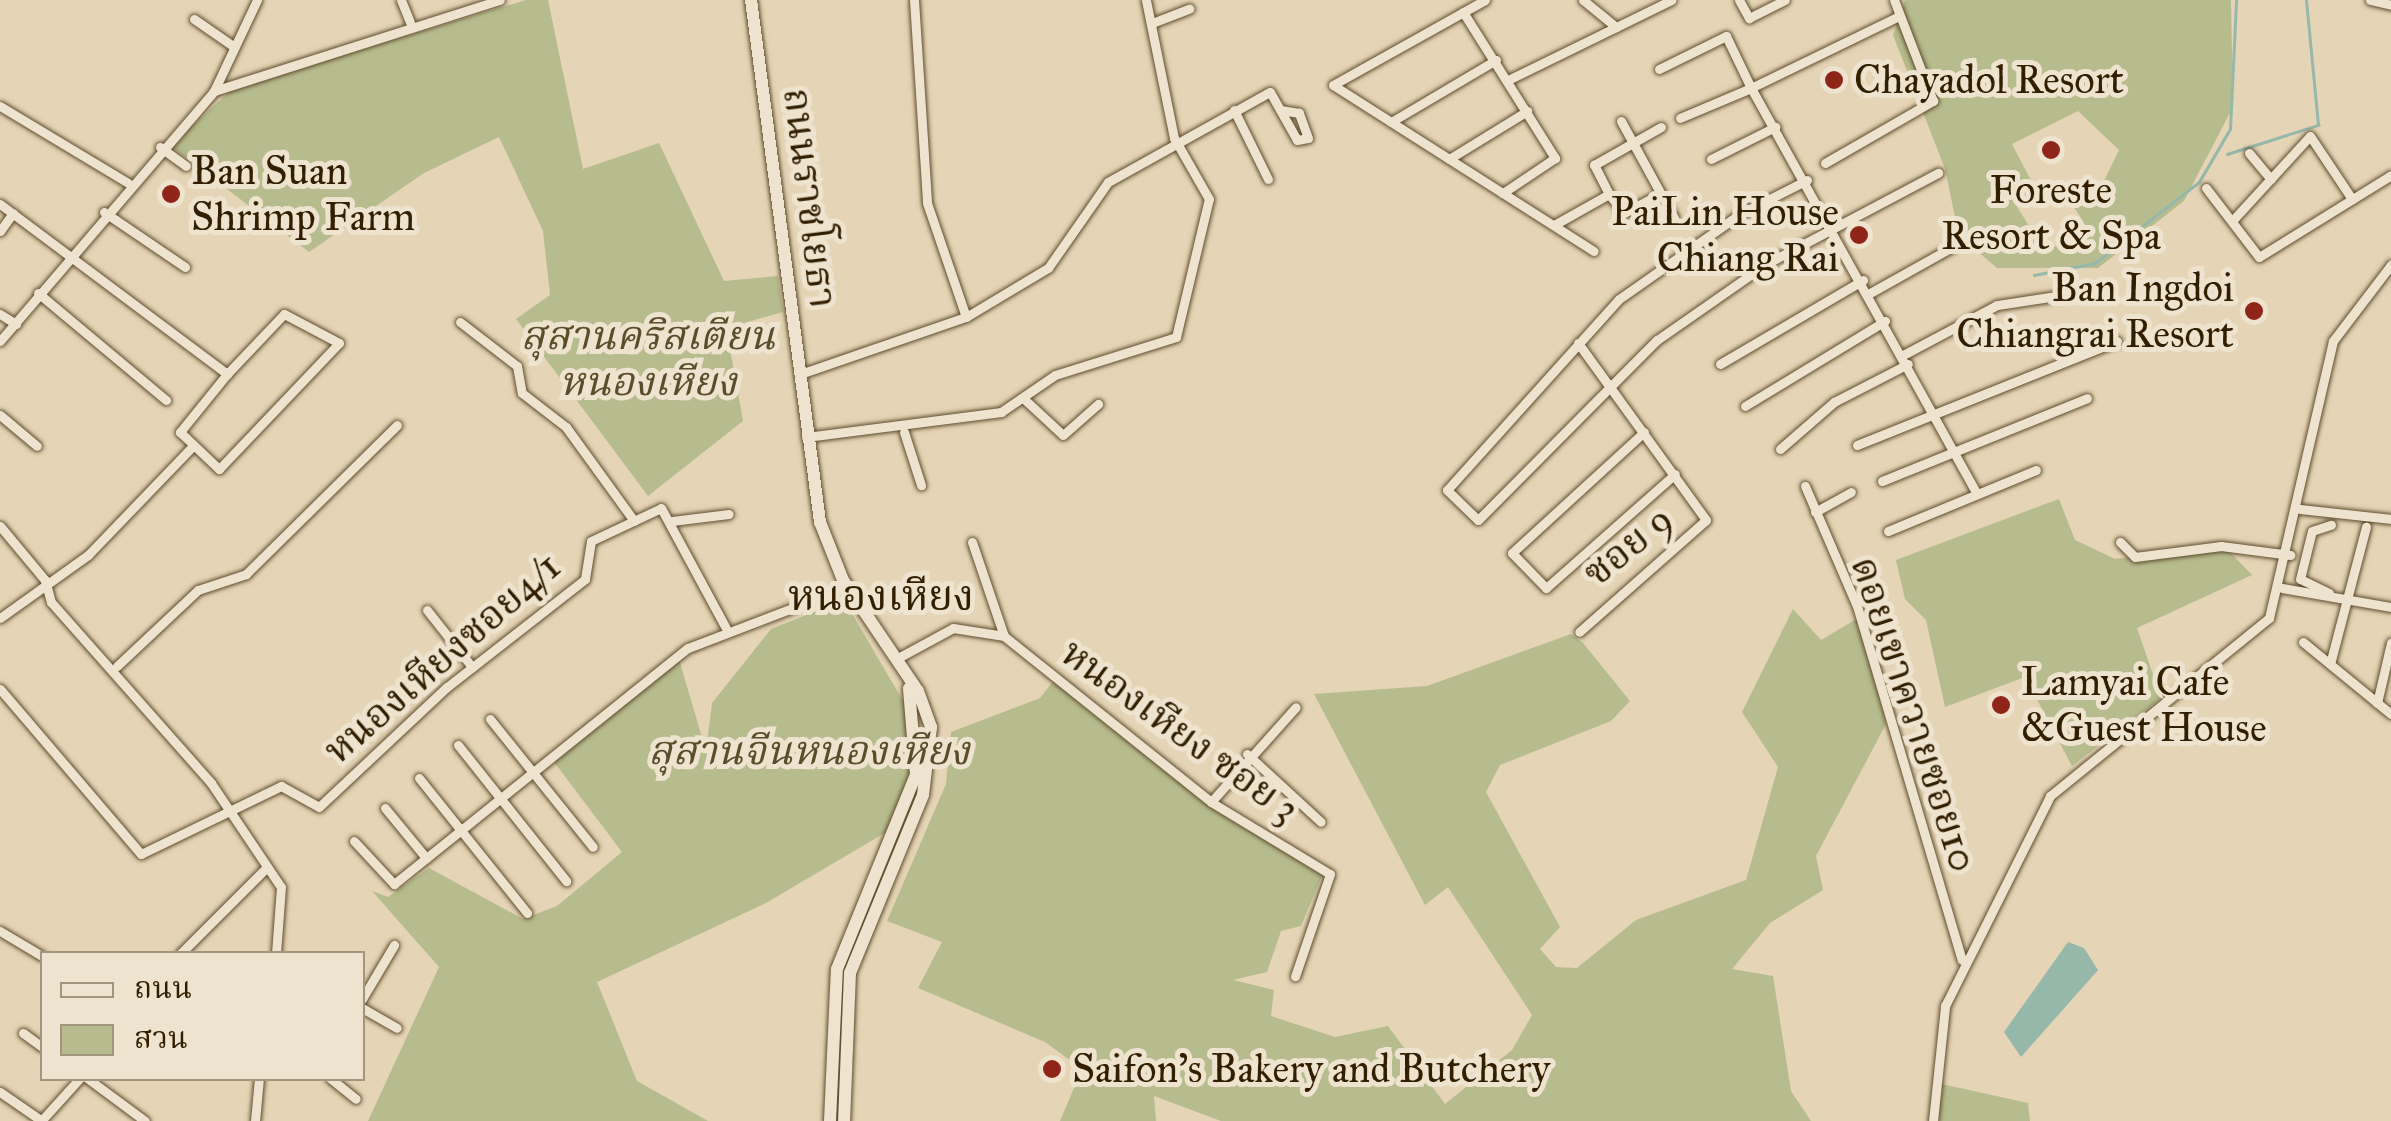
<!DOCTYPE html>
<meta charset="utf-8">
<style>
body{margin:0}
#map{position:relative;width:2391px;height:1121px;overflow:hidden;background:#e5d4b5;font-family:"IM FELL Great Primer","Noto Serif Thai",serif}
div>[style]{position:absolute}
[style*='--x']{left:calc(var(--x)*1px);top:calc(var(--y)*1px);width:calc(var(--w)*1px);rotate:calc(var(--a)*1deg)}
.green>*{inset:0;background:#b6bc8d}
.water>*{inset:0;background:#96b8ab}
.stream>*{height:2.5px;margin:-1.25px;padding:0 1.25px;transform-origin:1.25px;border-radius:1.25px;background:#96b8ab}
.roads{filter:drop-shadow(0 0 2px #5f4c2e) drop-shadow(0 0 2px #5f4c2e)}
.street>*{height:9px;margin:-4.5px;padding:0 4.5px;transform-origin:4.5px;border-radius:4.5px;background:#eee3cf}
.secondary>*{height:12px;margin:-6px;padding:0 6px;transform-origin:6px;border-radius:6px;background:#eee3cf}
.dots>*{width:28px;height:28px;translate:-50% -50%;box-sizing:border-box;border:5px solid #eee3cf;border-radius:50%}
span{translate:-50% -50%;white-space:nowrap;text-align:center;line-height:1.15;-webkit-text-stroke:10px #eee3cf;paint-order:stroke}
.poi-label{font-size:40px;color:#321e01}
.left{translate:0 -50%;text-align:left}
.right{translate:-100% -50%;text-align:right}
.street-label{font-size:40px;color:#321e01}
.park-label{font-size:40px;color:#5a4d2b;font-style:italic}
.neighbourhood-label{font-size:42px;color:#321e01}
.legend{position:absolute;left:40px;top:951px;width:325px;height:130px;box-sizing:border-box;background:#eee3cf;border:2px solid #a3947d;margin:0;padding:12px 18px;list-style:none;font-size:30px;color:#321e01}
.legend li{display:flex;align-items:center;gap:20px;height:50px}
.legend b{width:50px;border:2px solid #a3947d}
</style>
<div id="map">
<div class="green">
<i style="clip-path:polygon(526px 0,548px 0,583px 169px,659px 143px,724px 281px,778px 276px,783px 312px,744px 323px,728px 338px,743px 421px,648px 496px,516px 319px,550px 295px,543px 231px,499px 137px,424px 173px,309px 252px,171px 146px,233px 88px)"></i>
<i style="clip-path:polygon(evenodd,1905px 0,2231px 0,2233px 107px,2184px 201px,2098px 268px,1997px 268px,1959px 236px,1945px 169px,1893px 35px,1905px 0,2078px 111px,2119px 150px,2105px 179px,2068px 198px,2092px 235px,2044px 250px,2014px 202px,2036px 190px,2012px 144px,2078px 111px)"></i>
<i style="clip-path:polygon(2059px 499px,2075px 540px,2115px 559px,2224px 546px,2252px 575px,2137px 628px,2161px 698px,2072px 766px,2025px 677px,1945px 707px,1926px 620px,1905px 599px,1896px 560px)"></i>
<i style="clip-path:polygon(844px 600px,909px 711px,909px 781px,888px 831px,766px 903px,597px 982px,637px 1081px,708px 1121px,368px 1121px,439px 967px,372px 891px,388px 897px,429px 868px,523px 919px,557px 906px,622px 852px,551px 758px,678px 656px,706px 751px,712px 703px,771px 629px)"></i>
<i style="clip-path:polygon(1793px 609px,1821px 640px,1860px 617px,1886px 724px,1816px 856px,1823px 890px,1770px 923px,1732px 969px,1773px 976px,1791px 1091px,1811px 1121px,1221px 1121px,1154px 1096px,1156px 1121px,1060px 1121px,1082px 1069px,1045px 1042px,918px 988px,942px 942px,887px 921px,946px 784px,951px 732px,1040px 698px,1055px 679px,1218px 806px,1324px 871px,1301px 926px,1281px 931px,1267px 972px,1233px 980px,1274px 990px,1271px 1016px,1335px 1037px,1388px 1026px,1445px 1104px,1512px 1050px,1532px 1015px,1448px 887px,1425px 905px,1314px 694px,1427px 686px,1571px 634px,1583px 643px,1630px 701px,1611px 721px,1500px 765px,1486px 792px,1560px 927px,1540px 949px,1556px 967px,1577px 968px,1636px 920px,1746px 880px,1778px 767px,1742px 712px)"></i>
<i style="clip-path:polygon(1937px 1083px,2028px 1103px,2030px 1121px,1940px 1121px)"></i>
</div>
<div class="water">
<i style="clip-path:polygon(2068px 942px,2084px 948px,2098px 970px,2021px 1057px,2004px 1032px)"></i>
</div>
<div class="stream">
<i style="--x:2227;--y:154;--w:96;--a:-17.7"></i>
<i style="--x:2318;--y:125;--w:126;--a:-95.5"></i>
<i style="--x:2034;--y:275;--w:62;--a:-11.1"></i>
<i style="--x:2095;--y:263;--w:132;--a:-37.9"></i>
<i style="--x:2199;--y:182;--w:61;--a:-59.7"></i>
<i style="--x:2230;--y:129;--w:129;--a:-87.3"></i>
</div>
<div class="roads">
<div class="street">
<i style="--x:401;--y:0;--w:24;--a:68"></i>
<i style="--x:914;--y:0;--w:203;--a:86.3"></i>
<i style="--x:927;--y:203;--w:120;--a:71.1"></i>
<i style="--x:1485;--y:0;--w:174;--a:150.8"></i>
<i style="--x:1333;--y:85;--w:309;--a:32.5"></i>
<i style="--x:1583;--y:0;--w:43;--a:39.3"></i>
<i style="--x:1739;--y:0;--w:21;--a:61"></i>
<i style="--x:1749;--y:18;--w:40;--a:-26.6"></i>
<i style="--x:2370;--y:0;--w:22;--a:13"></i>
<i style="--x:1463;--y:12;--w:173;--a:57.8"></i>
<i style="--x:1555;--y:158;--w:63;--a:146.1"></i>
<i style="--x:1897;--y:17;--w:162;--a:154.1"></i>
<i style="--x:1751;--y:88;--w:460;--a:60.9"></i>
<i style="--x:194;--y:19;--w:47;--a:34.7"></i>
<i style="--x:1152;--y:23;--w:40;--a:-21"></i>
<i style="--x:1659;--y:69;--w:75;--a:-26.2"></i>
<i style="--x:1726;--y:36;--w:58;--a:64.3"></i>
<i style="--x:1751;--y:88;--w:77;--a:157.1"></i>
<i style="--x:1508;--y:80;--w:182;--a:-26.1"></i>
<i style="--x:214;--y:91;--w:101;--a:-64.7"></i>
<i style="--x:0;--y:106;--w:149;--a:31"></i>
<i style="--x:1234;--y:110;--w:77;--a:63.8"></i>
<i style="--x:1621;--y:121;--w:111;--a:61.3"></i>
<i style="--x:1391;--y:122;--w:122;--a:-30.6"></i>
<i style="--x:160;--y:147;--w:32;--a:36"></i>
<i style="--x:2249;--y:153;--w:34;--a:50"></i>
<i style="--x:1449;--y:159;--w:92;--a:-31.6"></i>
<i style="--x:1711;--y:159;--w:72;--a:-26.6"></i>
<i style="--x:1825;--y:163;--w:125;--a:-29.9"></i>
<i style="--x:1933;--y:101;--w:108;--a:-111.1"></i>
<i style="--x:1807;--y:180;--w:75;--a:153.1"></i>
<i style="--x:1740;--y:214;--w:148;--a:144.9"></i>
<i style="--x:1619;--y:299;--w:257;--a:132"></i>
<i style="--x:1447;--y:490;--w:43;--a:44.1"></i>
<i style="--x:1478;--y:520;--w:254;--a:-45.2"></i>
<i style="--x:1657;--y:340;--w:133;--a:-34.9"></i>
<i style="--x:1766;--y:264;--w:195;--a:-27.9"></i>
<i style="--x:2206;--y:188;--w:87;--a:52.5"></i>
<i style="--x:2259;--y:257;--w:155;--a:-31.8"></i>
<i style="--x:1609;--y:194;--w:24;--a:52"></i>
<i style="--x:1624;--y:213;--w:40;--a:-28"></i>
<i style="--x:0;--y:204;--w:284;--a:36.8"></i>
<i style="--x:227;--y:374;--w:75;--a:129"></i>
<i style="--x:180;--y:432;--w:54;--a:43.5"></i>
<i style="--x:219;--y:469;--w:174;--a:-46.4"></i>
<i style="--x:339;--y:343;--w:62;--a:-152.2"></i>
<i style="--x:284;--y:314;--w:83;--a:133.5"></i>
<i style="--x:104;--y:212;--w:98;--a:34.2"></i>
<i style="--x:2232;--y:221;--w:115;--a:-47.5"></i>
<i style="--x:2310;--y:136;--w:76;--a:56.3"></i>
<i style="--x:1554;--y:225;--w:63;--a:-29.4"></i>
<i style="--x:1609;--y:194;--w:33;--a:-117"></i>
<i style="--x:1594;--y:165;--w:77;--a:-29.6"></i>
<i style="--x:0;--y:231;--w:22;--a:-54"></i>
<i style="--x:38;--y:293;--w:167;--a:39.9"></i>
<i style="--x:1870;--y:293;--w:98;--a:-29.2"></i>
<i style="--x:0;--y:314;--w:19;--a:32"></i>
<i style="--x:460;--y:322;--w:72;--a:37.7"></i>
<i style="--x:517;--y:366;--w:27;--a:80"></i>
<i style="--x:522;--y:393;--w:56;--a:37.7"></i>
<i style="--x:566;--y:427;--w:116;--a:54.1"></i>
<i style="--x:0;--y:341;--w:329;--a:-49.4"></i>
<i style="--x:214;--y:91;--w:300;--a:-17.7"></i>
<i style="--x:1578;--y:343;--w:218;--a:54.1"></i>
<i style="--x:1706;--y:520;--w:169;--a:138.6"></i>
<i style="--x:1903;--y:355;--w:106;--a:-28"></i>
<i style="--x:1997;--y:305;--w:105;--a:-8.7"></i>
<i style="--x:1720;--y:364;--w:166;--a:-30.4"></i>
<i style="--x:800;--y:374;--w:176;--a:-19"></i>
<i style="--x:966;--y:317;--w:96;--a:-30.9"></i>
<i style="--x:1048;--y:268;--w:105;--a:-55.1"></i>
<i style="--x:1108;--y:182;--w:185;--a:-29.1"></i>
<i style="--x:1270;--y:92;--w:55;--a:60.6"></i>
<i style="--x:1297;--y:140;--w:11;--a:-10"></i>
<i style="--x:1308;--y:138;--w:27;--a:-110"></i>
<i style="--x:1299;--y:113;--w:19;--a:-171"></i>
<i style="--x:1023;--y:398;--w:54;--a:42.8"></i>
<i style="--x:1063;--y:435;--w:47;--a:-41.5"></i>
<i style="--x:1745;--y:406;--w:164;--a:-31.3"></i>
<i style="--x:0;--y:415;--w:48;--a:40"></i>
<i style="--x:904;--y:432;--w:56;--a:72.2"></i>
<i style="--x:1644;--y:432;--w:179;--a:137.5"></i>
<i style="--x:1512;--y:553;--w:49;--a:45.8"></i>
<i style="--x:1546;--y:588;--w:172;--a:-41.5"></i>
<i style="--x:806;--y:437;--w:197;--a:-7.3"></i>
<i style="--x:1001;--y:412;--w:65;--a:-34.4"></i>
<i style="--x:1055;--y:375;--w:127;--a:-17.4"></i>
<i style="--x:1176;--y:337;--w:142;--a:-76.6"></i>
<i style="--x:1209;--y:199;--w:70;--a:-119.8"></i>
<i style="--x:1174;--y:138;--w:141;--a:-101.5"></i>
<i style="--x:1857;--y:445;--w:280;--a:-21.8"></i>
<i style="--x:1780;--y:449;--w:72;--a:-41"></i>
<i style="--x:1834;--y:402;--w:83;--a:-27.2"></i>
<i style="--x:1882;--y:481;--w:221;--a:-22"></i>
<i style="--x:1805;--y:486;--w:131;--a:66.6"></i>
<i style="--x:1857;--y:606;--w:369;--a:73.5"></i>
<i style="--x:2300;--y:509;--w:92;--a:6.3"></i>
<i style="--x:1815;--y:512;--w:41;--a:-29.1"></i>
<i style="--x:672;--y:521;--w:57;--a:-7"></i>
<i style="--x:0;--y:526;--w:70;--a:50.2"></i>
<i style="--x:45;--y:580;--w:23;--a:75"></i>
<i style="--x:51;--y:602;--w:242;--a:48.5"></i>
<i style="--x:211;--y:783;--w:125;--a:56.1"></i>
<i style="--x:281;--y:887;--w:67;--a:94.3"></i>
<i style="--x:1888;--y:531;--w:160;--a:-22.4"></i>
<i style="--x:972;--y:542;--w:99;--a:71.2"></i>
<i style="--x:2120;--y:542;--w:21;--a:45"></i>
<i style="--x:2135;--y:557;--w:87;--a:-7.3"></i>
<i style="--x:2221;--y:546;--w:70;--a:7.4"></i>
<i style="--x:2282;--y:588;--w:111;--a:9.9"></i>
<i style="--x:2329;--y:593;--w:32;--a:-154"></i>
<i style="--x:2300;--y:579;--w:49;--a:-76"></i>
<i style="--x:2312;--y:531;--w:20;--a:-18"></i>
<i style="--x:427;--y:610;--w:73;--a:51.7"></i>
<i style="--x:0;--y:618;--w:108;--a:-35.6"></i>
<i style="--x:88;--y:555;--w:151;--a:-46.1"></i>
<i style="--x:2303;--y:642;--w:114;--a:39.3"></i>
<i style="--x:896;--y:659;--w:65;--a:-28.5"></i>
<i style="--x:953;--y:628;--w:52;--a:8.9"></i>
<i style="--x:1004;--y:636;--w:265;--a:38.7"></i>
<i style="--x:1211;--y:802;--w:139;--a:31.2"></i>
<i style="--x:1330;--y:874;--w:108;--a:108.9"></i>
<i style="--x:2330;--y:664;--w:142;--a:-75.3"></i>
<i style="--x:117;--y:666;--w:111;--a:-43.2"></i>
<i style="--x:198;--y:590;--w:51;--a:-18.4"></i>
<i style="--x:246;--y:574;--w:212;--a:-44.6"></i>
<i style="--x:0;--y:689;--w:217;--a:49.5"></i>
<i style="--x:141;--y:854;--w:156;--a:-25.9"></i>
<i style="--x:281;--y:786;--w:43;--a:28.9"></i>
<i style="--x:319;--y:807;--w:175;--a:-43.2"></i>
<i style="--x:447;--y:687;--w:175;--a:-38"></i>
<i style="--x:585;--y:579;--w:38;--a:-81"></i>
<i style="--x:591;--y:541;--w:77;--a:-25.2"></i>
<i style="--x:661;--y:508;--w:136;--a:61.6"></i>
<i style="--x:2377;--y:703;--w:62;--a:-76.9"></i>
<i style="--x:490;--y:719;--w:164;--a:51.2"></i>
<i style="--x:458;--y:745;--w:174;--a:51.5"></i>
<i style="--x:1247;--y:754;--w:100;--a:42.6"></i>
<i style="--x:419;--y:778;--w:173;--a:51.3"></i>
<i style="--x:1211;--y:802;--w:127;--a:-48.2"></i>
<i style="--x:385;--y:808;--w:65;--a:50.6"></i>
<i style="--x:354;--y:841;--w:59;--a:47.1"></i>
<i style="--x:394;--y:884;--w:377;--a:-38.8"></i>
<i style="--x:688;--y:648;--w:170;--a:-21"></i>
<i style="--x:0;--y:931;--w:49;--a:30.8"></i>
<i style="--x:180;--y:954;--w:122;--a:-45"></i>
<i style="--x:362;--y:999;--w:63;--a:-59.3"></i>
<i style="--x:362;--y:1008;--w:40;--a:29.7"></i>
<i style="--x:23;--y:1033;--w:24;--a:36"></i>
<i style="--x:87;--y:1078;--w:72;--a:36.6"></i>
<i style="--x:330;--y:1078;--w:33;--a:39"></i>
<i style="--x:0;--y:1092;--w:51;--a:34.6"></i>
<i style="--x:41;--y:1121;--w:58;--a:-47.8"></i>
<i style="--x:255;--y:1121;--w:43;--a:-84.7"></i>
<i style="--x:1933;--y:1121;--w:116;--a:-84"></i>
<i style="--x:1945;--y:1006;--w:235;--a:-63.4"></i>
<i style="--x:2050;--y:796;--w:282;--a:-39.1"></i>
<i style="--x:2269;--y:618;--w:284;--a:-77"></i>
<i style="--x:2333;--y:341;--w:96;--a:-52.7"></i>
</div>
<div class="secondary">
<i style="--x:751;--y:0;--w:527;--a:82.47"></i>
<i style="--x:820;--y:522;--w:62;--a:68.4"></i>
<i style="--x:843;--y:580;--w:134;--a:56"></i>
<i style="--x:918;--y:691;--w:38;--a:70"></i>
<i style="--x:931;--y:727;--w:68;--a:96.7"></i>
<i style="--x:923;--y:795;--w:192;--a:112.3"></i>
<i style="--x:850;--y:973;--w:148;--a:92.3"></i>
<i style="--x:830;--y:1121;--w:152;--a:-87.4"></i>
<i style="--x:837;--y:969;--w:210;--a:-67.9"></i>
<i style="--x:916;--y:774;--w:86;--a:-94.7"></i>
</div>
</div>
<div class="dots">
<i style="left:1834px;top:80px;background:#8f2418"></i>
<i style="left:2051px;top:150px;background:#8f2418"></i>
<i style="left:171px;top:194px;background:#8f2418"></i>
<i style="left:1859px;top:235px;background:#8f2418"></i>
<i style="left:2254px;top:311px;background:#8f2418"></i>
<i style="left:2001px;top:705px;background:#8f2418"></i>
<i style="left:1052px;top:1069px;background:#8f2418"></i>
</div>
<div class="poi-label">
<span class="left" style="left:1854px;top:80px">Chayadol Resort</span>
<span class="left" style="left:191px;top:194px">Ban Suan<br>Shrimp Farm</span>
<span style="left:2051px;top:213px">Foreste<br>Resort &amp; Spa</span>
<span class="right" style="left:1839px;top:235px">PaiLin House<br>Chiang Rai</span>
<span class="right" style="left:2234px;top:311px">Ban Ingdoi<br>Chiangrai Resort</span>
<span class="left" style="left:2021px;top:705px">Lamyai Cafe<br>&amp;Guest House</span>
<span class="left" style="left:1072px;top:1069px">Saifon's Bakery and Butchery</span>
</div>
<div class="street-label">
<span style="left:810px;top:198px;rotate:83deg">ถนนราชโยธา</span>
<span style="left:1628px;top:546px;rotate:-39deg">ซอย 9</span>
<span style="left:442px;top:658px;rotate:-41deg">หนองเหียงซอย4/1</span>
<span style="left:1914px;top:714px;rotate:72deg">ดอยเขาควายซอย10</span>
<span style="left:1180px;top:731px;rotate:36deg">หนองเหียง ซอย 3</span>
</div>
<div class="park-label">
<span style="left:648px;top:359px">สุสานคริสเตียน<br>หนองเหียง</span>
<span style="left:809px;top:751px">สุสานจีนหนองเหียง</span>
</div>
<div class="neighbourhood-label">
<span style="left:881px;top:596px">หนองเหียง</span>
</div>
<ul class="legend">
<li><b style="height:12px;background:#eee3cf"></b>ถนน</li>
<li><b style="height:28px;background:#b6bc8d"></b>สวน</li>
</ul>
</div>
